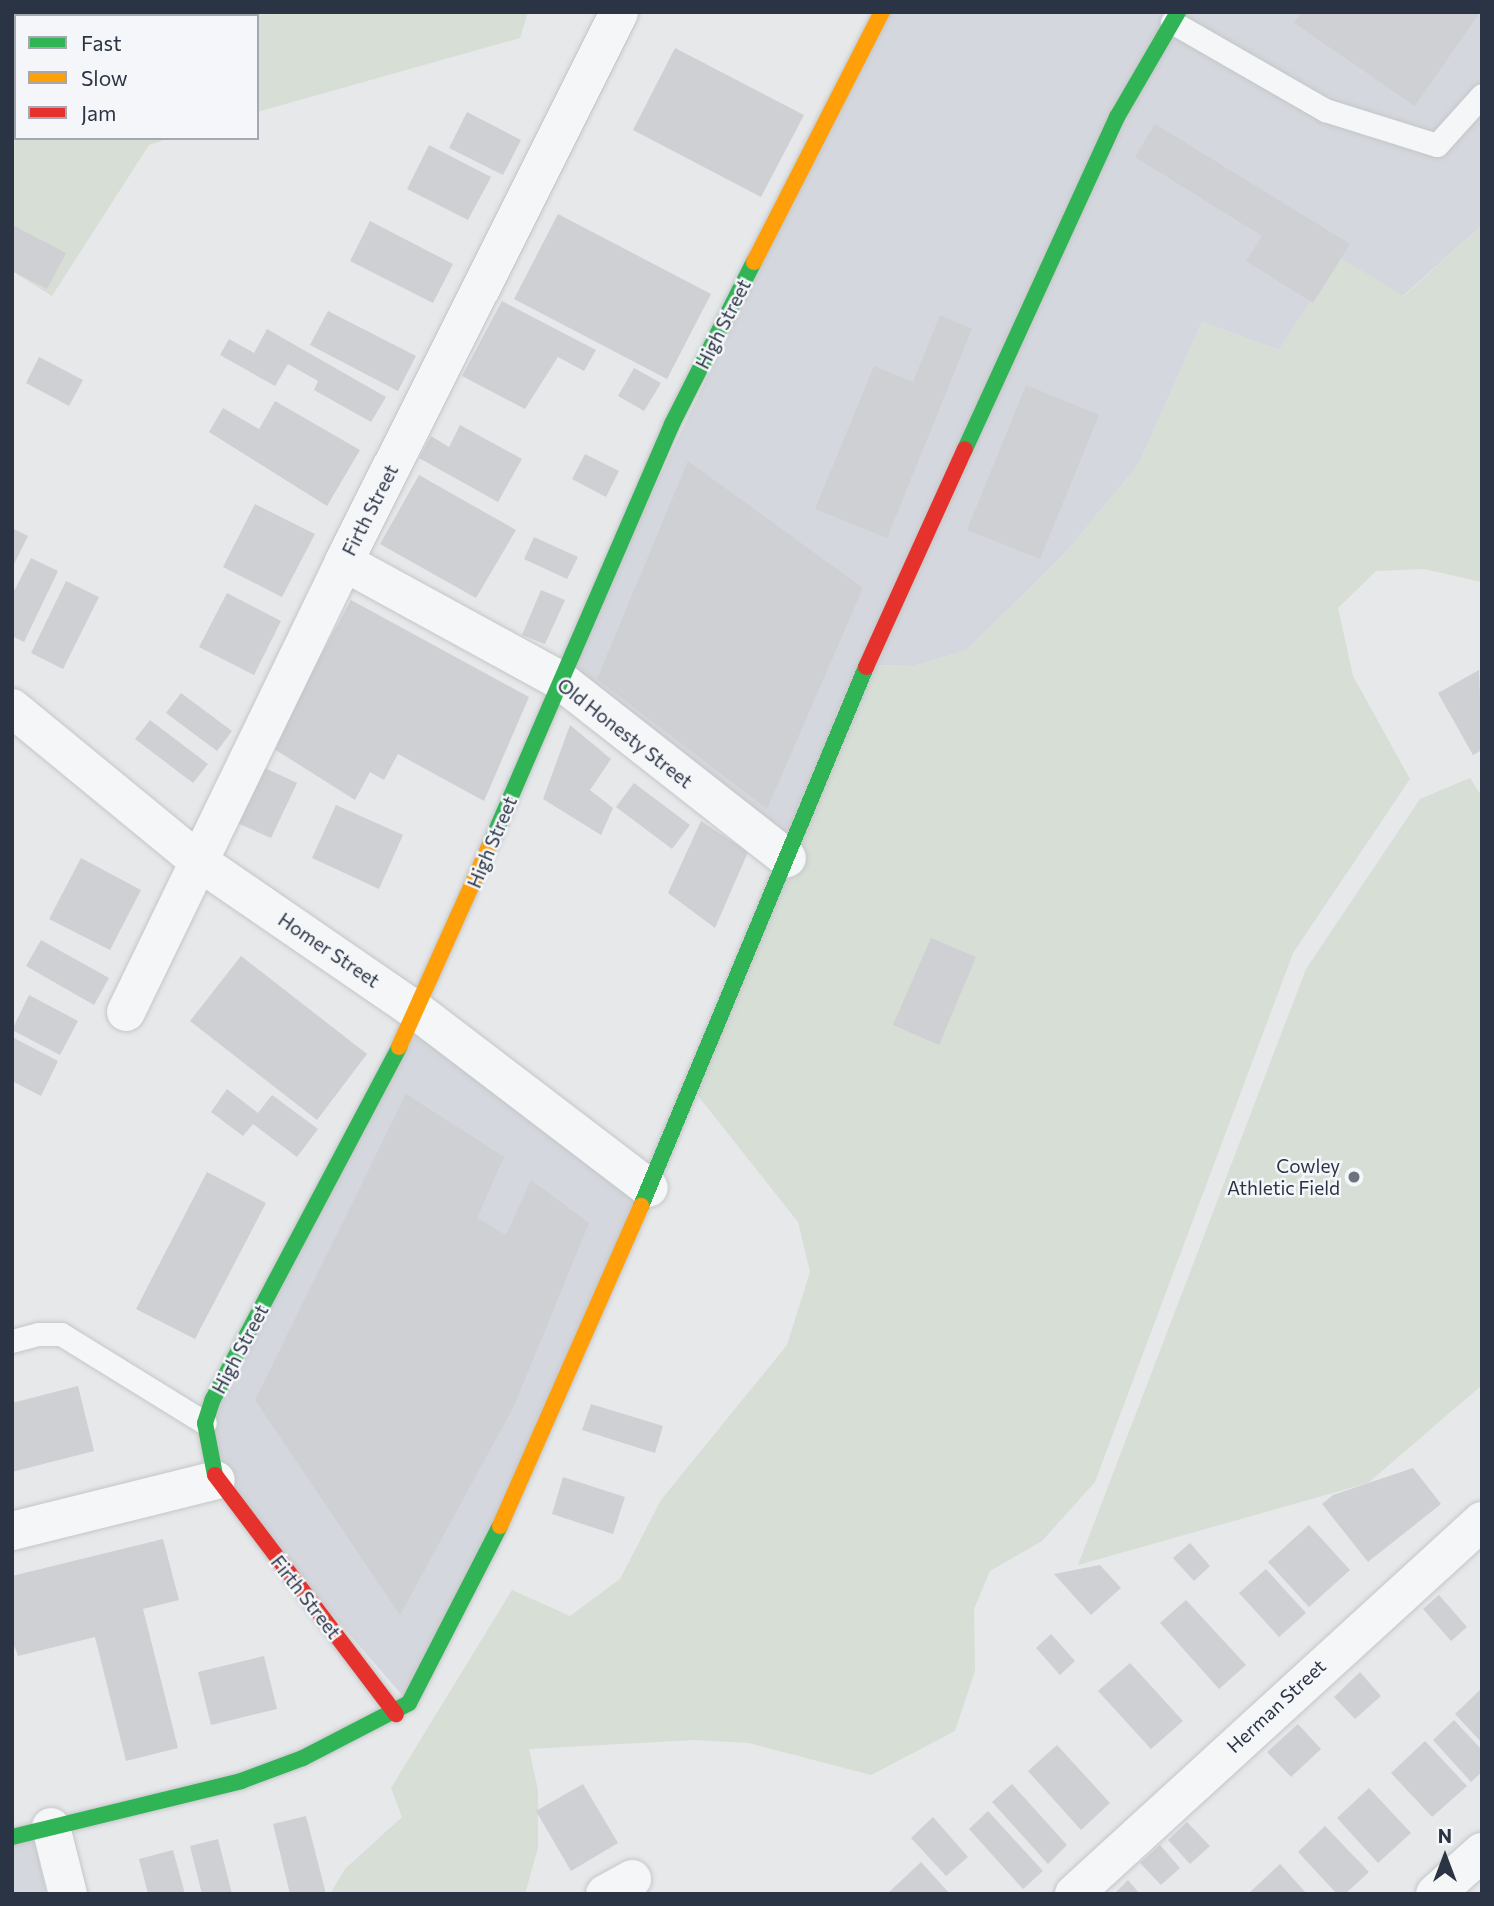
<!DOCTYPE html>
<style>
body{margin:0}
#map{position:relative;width:1494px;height:1906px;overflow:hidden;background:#e6e8ea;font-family:Commissioner,sans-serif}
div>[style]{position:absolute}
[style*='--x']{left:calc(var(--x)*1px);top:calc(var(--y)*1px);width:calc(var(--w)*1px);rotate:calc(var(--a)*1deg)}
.built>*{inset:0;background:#d4d7dd}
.green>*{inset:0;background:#d6ded6}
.building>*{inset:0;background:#ced0d3}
.roads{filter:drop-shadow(0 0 2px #c4c6c8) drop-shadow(0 0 2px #c4c6c8)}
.lane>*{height:23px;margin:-11.5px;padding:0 11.5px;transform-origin:11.5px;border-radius:11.5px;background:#f5f6f7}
.street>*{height:38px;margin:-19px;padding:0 19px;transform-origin:19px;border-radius:19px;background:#f5f6f7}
.fast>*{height:16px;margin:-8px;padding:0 8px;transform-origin:8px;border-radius:8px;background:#30b455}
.slow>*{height:16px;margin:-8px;padding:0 8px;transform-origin:8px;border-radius:8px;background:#ff9f0a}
.jam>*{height:16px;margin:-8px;padding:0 8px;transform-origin:8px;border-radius:8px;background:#e5322d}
.dots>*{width:19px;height:19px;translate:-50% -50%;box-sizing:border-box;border:4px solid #f4f6f9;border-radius:50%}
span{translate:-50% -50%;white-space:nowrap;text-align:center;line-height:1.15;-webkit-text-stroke:5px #f4f6f9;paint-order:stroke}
.street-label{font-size:19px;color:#2b3445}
.poi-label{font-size:19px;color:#2b3445}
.right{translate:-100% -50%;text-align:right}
.frame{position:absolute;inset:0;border:14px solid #2b3445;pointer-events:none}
.legend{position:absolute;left:14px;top:14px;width:245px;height:126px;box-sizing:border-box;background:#f4f6f9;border:2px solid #a4a8b1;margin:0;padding:9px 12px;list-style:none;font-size:21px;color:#2b3445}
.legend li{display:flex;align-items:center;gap:14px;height:35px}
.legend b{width:35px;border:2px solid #a4a8b1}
.north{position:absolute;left:1410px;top:1822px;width:70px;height:70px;-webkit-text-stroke:5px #f4f6f9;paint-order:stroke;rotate:0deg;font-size:19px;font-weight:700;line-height:28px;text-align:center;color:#2b3445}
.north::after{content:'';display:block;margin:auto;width:24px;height:32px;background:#2b3445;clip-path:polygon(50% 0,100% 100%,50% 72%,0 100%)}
</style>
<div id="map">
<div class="built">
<i style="clip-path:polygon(882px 12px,1482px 12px,1482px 225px,1403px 296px,1339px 258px,1279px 350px,1202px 322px,1139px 464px,1065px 553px,967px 650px,914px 666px,867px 665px,787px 858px,562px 681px)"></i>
<i style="clip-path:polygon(418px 1012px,649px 1188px,409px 1703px,216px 1480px,213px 1399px)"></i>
<i style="clip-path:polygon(33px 1831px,46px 1894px,12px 1894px,12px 1837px)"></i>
</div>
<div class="green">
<i style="clip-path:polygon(12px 12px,528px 12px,520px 38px,257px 112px,257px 16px,16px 16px,16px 138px,170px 138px,149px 145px,52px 296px,12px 271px)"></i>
<i style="clip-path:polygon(1482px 225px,1482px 582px,1424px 569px,1376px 571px,1338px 608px,1353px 676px,1410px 779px,1293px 953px,1095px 1482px,1042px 1541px,990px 1571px,974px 1609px,975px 1671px,955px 1731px,871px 1775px,749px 1743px,694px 1740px,529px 1749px,538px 1790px,538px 1848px,525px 1894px,330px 1894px,345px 1869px,402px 1817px,391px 1788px,512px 1590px,570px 1616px,620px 1579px,661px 1500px,787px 1345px,810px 1272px,798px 1222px,691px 1087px,867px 665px,914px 666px,967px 650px,1065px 553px,1139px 464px,1202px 322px,1279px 350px,1339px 257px,1404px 296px)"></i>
<i style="clip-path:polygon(1470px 778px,1482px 797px,1482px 1385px,1368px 1483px,1078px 1565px,1306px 969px,1420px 799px)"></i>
</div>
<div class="building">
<i style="clip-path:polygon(1302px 12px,1480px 12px,1415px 106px,1294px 23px)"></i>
<i style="clip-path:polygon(675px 48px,804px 115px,761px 197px,633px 130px)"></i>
<i style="clip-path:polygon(467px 112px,521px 140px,503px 175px,449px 148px)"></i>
<i style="clip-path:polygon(1155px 124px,1350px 244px,1313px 303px,1246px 261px,1262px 236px,1135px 157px)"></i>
<i style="clip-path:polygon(429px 145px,491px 177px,468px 220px,407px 189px)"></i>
<i style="clip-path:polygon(558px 214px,711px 294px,667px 379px,514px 299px)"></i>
<i style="clip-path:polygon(370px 221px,453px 264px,433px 303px,350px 261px)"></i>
<i style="clip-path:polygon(12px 225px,66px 253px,47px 289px,12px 271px)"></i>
<i style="clip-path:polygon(502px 301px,596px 350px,584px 371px,558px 357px,525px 409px,462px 376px)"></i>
<i style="clip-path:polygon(328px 311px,416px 356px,398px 391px,310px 345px)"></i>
<i style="clip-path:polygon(940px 315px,972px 329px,887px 538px,815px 509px,874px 366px,913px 382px)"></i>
<i style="clip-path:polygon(267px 329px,386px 397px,371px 422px,314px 390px,318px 381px,288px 364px,275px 386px,220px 355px,229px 339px,254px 353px)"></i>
<i style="clip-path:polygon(39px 357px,83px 380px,69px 406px,26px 383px)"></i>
<i style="clip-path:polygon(634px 368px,661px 383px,644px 411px,618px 396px)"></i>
<i style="clip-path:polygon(1026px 385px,1099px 415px,1040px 559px,967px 530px)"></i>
<i style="clip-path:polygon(275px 401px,360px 450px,327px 506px,209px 432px,223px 408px,259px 429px)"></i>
<i style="clip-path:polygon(460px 425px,522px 459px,498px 502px,419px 458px,431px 436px,449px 447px)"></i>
<i style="clip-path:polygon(585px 454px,619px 471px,606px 497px,572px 479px)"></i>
<i style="clip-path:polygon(688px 461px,863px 588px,767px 809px,597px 679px)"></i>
<i style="clip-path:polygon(419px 475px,516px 530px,476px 598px,380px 544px)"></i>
<i style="clip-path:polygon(255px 504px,315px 534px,282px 597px,223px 567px)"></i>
<i style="clip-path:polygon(12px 528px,28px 536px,12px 568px)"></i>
<i style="clip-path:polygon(534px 537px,578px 557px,567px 579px,524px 559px)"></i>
<i style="clip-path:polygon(31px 558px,58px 571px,24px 642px,12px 636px,12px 595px)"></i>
<i style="clip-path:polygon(66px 581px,99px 597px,63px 669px,31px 653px)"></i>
<i style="clip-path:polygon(541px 590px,565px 600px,545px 644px,522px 635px)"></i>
<i style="clip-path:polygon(227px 593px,281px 621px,254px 675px,199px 647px)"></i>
<i style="clip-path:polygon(351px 600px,529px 697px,484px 801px,398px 754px,384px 780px,370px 772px,355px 800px,271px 747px)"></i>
<i style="clip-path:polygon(1479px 670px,1482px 750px,1473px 755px,1438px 693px)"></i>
<i style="clip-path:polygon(181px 693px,232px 731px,217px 751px,166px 713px)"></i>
<i style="clip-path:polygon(150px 720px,208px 764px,193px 783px,135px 739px)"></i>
<i style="clip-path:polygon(570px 725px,611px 759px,590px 790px,613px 808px,601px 835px,543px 799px)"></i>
<i style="clip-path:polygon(254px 763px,297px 783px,271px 838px,228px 819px)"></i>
<i style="clip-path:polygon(634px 783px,690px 825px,672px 849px,616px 807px)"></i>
<i style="clip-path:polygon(336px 805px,403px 835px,379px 889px,312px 858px)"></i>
<i style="clip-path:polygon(701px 821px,748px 852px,715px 928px,668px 893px)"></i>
<i style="clip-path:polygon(81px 858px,141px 890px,110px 950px,49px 919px)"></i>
<i style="clip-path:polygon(931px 938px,976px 957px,939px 1045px,893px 1025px)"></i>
<i style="clip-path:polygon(41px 940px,109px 978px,94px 1005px,26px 966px)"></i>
<i style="clip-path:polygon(241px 956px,367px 1054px,317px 1120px,190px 1021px)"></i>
<i style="clip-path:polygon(29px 995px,78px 1021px,60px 1055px,12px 1030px)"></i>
<i style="clip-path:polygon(12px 1037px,58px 1061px,41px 1096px,12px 1081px)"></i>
<i style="clip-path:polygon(227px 1089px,258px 1113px,272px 1095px,318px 1129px,297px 1157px,253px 1124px,243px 1136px,211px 1112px)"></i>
<i style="clip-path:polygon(406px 1094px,504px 1157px,477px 1218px,506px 1235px,531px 1180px,589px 1223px,514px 1406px,400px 1615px,255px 1400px)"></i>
<i style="clip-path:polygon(207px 1172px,266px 1203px,195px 1339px,136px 1309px)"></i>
<i style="clip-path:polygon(78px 1386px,94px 1451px,12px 1472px,12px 1403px)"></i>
<i style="clip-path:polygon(591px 1404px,663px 1426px,655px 1453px,582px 1430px)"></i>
<i style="clip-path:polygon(1413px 1468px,1441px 1504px,1368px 1562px,1322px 1504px,1333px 1495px)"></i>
<i style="clip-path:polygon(563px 1477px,625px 1497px,613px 1534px,552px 1514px)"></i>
<i style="clip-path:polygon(1309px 1525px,1350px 1570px,1309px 1607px,1268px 1562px)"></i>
<i style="clip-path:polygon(163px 1539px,179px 1600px,143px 1609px,178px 1748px,126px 1761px,95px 1637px,18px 1656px,12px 1640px,12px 1576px)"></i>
<i style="clip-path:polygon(1190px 1543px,1210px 1566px,1194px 1581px,1173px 1558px)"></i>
<i style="clip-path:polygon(1100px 1565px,1121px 1588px,1091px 1615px,1054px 1574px)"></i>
<i style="clip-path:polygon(1266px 1569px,1306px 1613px,1279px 1637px,1239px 1593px)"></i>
<i style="clip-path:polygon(1439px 1595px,1467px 1627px,1451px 1641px,1423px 1609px)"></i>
<i style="clip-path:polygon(1186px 1600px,1246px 1665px,1219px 1689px,1160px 1623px)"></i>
<i style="clip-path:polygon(1051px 1634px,1075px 1661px,1060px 1675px,1036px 1648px)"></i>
<i style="clip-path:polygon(264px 1656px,277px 1709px,211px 1725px,198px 1672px)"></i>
<i style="clip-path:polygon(1130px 1663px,1183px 1721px,1151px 1749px,1098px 1691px)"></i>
<i style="clip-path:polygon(1360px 1672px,1381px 1696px,1355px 1719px,1334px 1697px)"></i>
<i style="clip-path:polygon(1482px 1688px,1482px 1743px,1455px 1714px)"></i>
<i style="clip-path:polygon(1454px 1720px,1482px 1750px,1482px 1772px,1471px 1782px,1433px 1740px)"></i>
<i style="clip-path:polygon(1298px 1724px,1321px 1749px,1291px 1777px,1267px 1752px)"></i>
<i style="clip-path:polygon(1425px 1741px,1467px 1786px,1432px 1817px,1391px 1773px)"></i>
<i style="clip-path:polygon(1057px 1745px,1110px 1803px,1081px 1830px,1028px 1771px)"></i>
<i style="clip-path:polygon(583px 1784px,618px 1843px,571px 1871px,536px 1811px)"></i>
<i style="clip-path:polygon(1012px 1784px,1067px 1845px,1048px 1864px,992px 1802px)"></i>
<i style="clip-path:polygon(1369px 1788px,1411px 1833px,1378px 1863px,1337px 1818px)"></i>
<i style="clip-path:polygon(988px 1811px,1043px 1871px,1023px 1889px,969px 1829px)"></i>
<i style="clip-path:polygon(306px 1816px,326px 1894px,290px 1894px,273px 1824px)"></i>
<i style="clip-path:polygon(933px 1817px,968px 1857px,946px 1876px,911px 1838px)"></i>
<i style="clip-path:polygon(1187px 1822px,1210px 1846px,1190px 1864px,1168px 1840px)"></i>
<i style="clip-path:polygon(1325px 1826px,1369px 1872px,1345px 1894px,1337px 1894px,1298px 1852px)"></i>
<i style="clip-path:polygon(218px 1839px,232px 1894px,202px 1894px,190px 1846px)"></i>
<i style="clip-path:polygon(1160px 1845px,1180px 1868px,1161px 1885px,1140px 1863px)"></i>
<i style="clip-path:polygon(173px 1850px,185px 1894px,148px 1894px,139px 1859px)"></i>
<i style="clip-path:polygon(921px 1862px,950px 1894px,887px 1894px)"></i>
<i style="clip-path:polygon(1280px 1864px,1307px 1894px,1248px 1894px)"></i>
<i style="clip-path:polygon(1128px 1880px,1140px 1894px,1114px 1894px)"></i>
</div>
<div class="roads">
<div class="lane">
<i style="--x:1172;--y:22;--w:177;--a:29.9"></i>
<i style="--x:1325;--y:110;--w:117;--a:17.4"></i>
<i style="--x:1437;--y:145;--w:67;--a:-48"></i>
<i style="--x:12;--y:1341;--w:27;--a:-15"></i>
<i style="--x:38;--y:1334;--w:23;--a:0"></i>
<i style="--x:61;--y:1334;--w:169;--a:31.7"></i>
</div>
<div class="street">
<i style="--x:344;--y:562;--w:247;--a:28.7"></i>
<i style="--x:561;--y:681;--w:287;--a:38.1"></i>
<i style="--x:12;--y:708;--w:244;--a:39.4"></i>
<i style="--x:201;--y:863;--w:263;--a:34.5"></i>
<i style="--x:418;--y:1012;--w:290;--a:37.3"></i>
<i style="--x:126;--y:1012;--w:500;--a:-64.15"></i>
<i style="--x:344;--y:562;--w:615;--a:-63.43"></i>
<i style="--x:12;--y:1531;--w:210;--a:-14"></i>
<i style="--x:51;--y:1827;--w:69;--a:75.8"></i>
<i style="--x:605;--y:1894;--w:31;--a:-29"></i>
<i style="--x:1074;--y:1894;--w:553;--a:-42.43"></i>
<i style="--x:1435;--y:1894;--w:63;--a:-41.8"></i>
</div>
<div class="fast">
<i style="--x:965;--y:449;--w:365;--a:-65.4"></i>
<i style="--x:1117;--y:117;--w:121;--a:-59.8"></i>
<i style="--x:489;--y:847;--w:461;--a:-66.6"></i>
<i style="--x:672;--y:424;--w:182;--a:-63.2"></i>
<i style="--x:641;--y:1206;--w:584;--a:-67.34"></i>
<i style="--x:215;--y:1475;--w:53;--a:-100.9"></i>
<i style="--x:205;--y:1423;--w:25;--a:-72"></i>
<i style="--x:213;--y:1399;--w:398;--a:-62.1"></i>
<i style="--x:12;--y:1837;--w:236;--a:-13.7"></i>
<i style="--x:241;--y:1781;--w:66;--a:-20.4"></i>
<i style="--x:303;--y:1758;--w:119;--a:-27.4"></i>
<i style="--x:409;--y:1703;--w:199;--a:-62.8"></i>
</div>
<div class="slow">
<i style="--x:754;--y:262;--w:281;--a:-62.9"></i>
<i style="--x:399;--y:1047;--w:219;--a:-65.8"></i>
<i style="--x:500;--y:1526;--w:350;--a:-66.2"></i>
</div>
<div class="jam">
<i style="--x:866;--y:667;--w:239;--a:-65.6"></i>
<i style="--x:215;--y:1475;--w:300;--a:52.9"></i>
</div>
</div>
<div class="dots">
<i style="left:1354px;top:1177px;background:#6c737f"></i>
</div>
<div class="street-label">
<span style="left:723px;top:324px;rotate:-63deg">High Street</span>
<span style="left:370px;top:510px;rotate:-63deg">Firth Street</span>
<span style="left:625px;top:733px;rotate:38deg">Old Honesty Street</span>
<span style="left:492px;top:842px;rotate:-67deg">High Street</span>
<span style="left:329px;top:950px;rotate:34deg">Homer Street</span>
<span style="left:240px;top:1349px;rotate:-62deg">High Street</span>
<span style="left:306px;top:1597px;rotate:52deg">Firth Street</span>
<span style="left:1276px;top:1706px;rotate:-43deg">Herman Street</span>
</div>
<div class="poi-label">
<span class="right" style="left:1340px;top:1177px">Cowley<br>Athletic Field</span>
</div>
<div class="frame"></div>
<ul class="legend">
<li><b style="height:9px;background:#30b455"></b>Fast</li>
<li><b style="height:9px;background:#ff9f0a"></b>Slow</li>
<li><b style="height:9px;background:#e5322d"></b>Jam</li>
</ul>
<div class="north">N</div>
</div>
